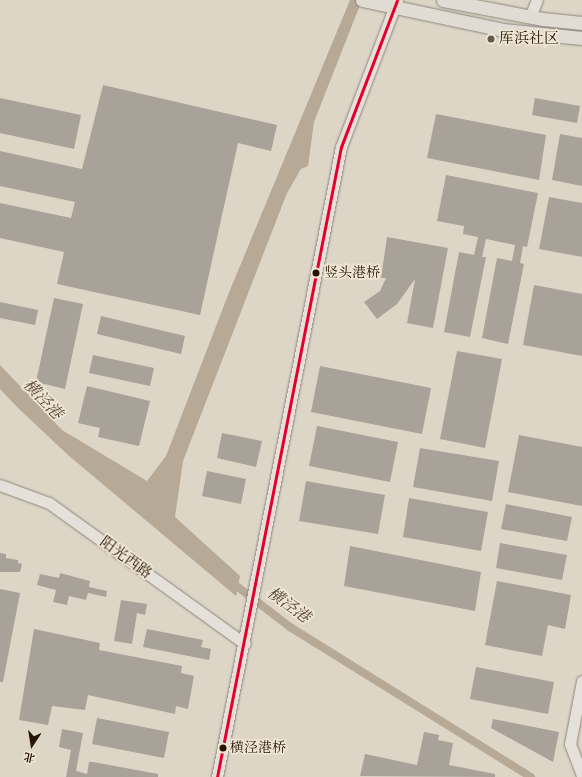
<!DOCTYPE html>
<meta charset="utf-8">
<style>
body{margin:0}
#map{position:relative;width:582px;height:777px;overflow:hidden;background:#ddd6c7;font-family:"IM FELL English","Noto Serif SC",serif}
div>[style]{position:absolute}
[style*='--x']{left:calc(var(--x)*1px);top:calc(var(--y)*1px);width:calc(var(--w)*1px);rotate:calc(var(--a)*1deg)}
.water>*{inset:0;background:#b6a995}
.canal>*{height:8px;margin:-4px;padding:0 4px;transform-origin:4px;border-radius:4px;background:#b6a995}
.building>*{inset:0;background:#a9a298}
.roads{filter:drop-shadow(0 0 1px #8d867c) drop-shadow(0 0 1px #8d867c)}
.minor>*{height:11px;margin:-5.5px;padding:0 5.5px;transform-origin:5.5px;border-radius:5.5px;background:#e5e1da}
.major>*{height:13px;margin:-6.5px;padding:0 6.5px;transform-origin:6.5px;border-radius:6.5px;background:#e0dcd4}
.bus-1>*{height:3px;margin:-1.5px;padding:0 1.5px;transform-origin:1.5px;border-radius:1.5px;background:#e4002b}
.dots>*{width:11px;height:11px;translate:-50% -50%;box-sizing:border-box;border:2px solid #eee6d5;border-radius:50%}
span{translate:-50% -50%;white-space:nowrap;text-align:center;line-height:1.15;-webkit-text-stroke:3.5px #eee6d5;paint-order:stroke}
.bus-label{font-size:14px;color:#281403}
.left{translate:0 -50%;text-align:left}
.poi-label{font-size:15px;color:#281403}
.street-label{font-size:15px;color:#281403}
.water-label{font-size:16px;color:#5a4835;font-style:italic}
.north{position:absolute;left:12px;top:725px;width:40px;height:40px;-webkit-text-stroke:3px #eee6d5;paint-order:stroke;rotate:192deg;font-size:11px;font-weight:700;line-height:16px;text-align:center;color:#281403}
.north::after{content:'';display:block;margin:auto;width:14px;height:18px;background:#281403;clip-path:polygon(50% 0,100% 100%,50% 72%,0 100%)}
</style>
<div id="map">
<div class="water">
<i style="clip-path:polygon(350px 0,362px 0,314px 122px,308px 166px,301px 169px,287px 193px,183px 461px,175px 517px,240px 576px,236px 596px,68px 455px,17px 407px,0 389px,0 365px,62px 430px,147px 481px,166px 456px,228px 295px)"></i>
</div>
<div class="canal">
<i style="--x:230;--y:581;--w:76;--a:37.5"></i>
<i style="--x:290;--y:627;--w:284;--a:31.9"></i>
</div>
<div class="building">
<i style="clip-path:polygon(103px 85px,277px 125px,271px 151px,238px 143px,200px 315px,57px 284px,64px 252px,0 238px,0 203px,71px 218px,75px 202px,0 186px,0 151px,82px 169px)"></i>
<i style="clip-path:polygon(0 98px,81px 115px,74px 149px,0 133px)"></i>
<i style="clip-path:polygon(535px 98px,580px 106px,577px 123px,532px 115px)"></i>
<i style="clip-path:polygon(436px 114px,546px 135px,539px 180px,427px 158px)"></i>
<i style="clip-path:polygon(560px 134px,582px 138px,582px 186px,552px 180px)"></i>
<i style="clip-path:polygon(446px 175px,538px 193px,527px 247px,523px 246px,520px 263px,524px 264px,508px 344px,482px 338px,497px 258px,512px 261px,515px 245px,486px 239px,482px 257px,486px 257px,470px 337px,444px 332px,459px 252px,474px 255px,478px 237px,463px 234px,464px 226px,437px 221px)"></i>
<i style="clip-path:polygon(549px 197px,582px 203px,582px 257px,539px 249px)"></i>
<i style="clip-path:polygon(387px 237px,448px 248px,433px 328px,407px 323px,415px 279px,397px 304px,377px 319px,364px 302px,380px 291px,386px 278px,381px 278px)"></i>
<i style="clip-path:polygon(534px 285px,582px 294px,582px 356px,523px 345px)"></i>
<i style="clip-path:polygon(54px 298px,83px 304px,65px 389px,36px 382px)"></i>
<i style="clip-path:polygon(0 302px,38px 310px,35px 325px,0 318px)"></i>
<i style="clip-path:polygon(101px 316px,185px 336px,181px 354px,97px 334px)"></i>
<i style="clip-path:polygon(457px 351px,502px 359px,485px 448px,440px 439px)"></i>
<i style="clip-path:polygon(93px 355px,154px 368px,150px 386px,89px 373px)"></i>
<i style="clip-path:polygon(320px 366px,431px 388px,422px 434px,311px 412px)"></i>
<i style="clip-path:polygon(87px 386px,150px 401px,139px 446px,98px 437px,100px 428px,78px 423px)"></i>
<i style="clip-path:polygon(317px 426px,398px 442px,390px 482px,309px 466px)"></i>
<i style="clip-path:polygon(222px 433px,262px 441px,256px 467px,217px 458px)"></i>
<i style="clip-path:polygon(519px 435px,582px 447px,582px 506px,508px 492px)"></i>
<i style="clip-path:polygon(420px 448px,499px 461px,492px 501px,413px 487px)"></i>
<i style="clip-path:polygon(207px 471px,246px 479px,241px 504px,202px 496px)"></i>
<i style="clip-path:polygon(306px 481px,385px 495px,378px 534px,299px 521px)"></i>
<i style="clip-path:polygon(409px 498px,488px 512px,481px 551px,403px 537px)"></i>
<i style="clip-path:polygon(506px 504px,572px 517px,567px 541px,501px 529px)"></i>
<i style="clip-path:polygon(500px 543px,567px 555px,562px 580px,496px 568px)"></i>
<i style="clip-path:polygon(350px 546px,481px 572px,475px 611px,344px 586px)"></i>
<i style="clip-path:polygon(0 553px,6px 554px,6px 558px,18px 560px,18px 563px,22px 564px,20px 572px,0 572px)"></i>
<i style="clip-path:polygon(60px 573px,90px 581px,89px 587px,107px 591px,106px 597px,88px 593px,86px 600px,69px 596px,67px 605px,53px 602px,56px 590px,37px 585px,40px 574px,59px 578px)"></i>
<i style="clip-path:polygon(497px 581px,571px 595px,565px 629px,548px 625px,542px 656px,485px 645px)"></i>
<i style="clip-path:polygon(0 589px,20px 593px,3px 682px,0 682px)"></i>
<i style="clip-path:polygon(121px 600px,147px 604px,145px 615px,137px 613px,132px 644px,114px 641px)"></i>
<i style="clip-path:polygon(34px 629px,100px 643px,99px 650px,182px 666px,181px 673px,194px 676px,188px 709px,176px 706px,175px 714px,88px 695px,85px 710px,52px 706px,48px 725px,19px 720px)"></i>
<i style="clip-path:polygon(147px 629px,203px 640px,201px 647px,211px 649px,209px 660px,143px 647px)"></i>
<i style="clip-path:polygon(476px 667px,554px 682px,548px 714px,470px 699px)"></i>
<i style="clip-path:polygon(97px 718px,169px 732px,164px 758px,92px 744px)"></i>
<i style="clip-path:polygon(493px 719px,559px 732px,553px 762px,491px 728px)"></i>
<i style="clip-path:polygon(62px 729px,83px 733px,76px 771px,87px 774px,89px 762px,93px 762px,158px 774px,158px 777px,66px 777px,71px 750px,59px 747px)"></i>
<i style="clip-path:polygon(424px 732px,439px 735px,438px 740px,453px 743px,449px 765px,495px 774px,495px 777px,360px 776px,365px 754px,417px 765px)"></i>
</div>
<div class="roads">
<div class="minor">
<i style="--x:530;--y:17;--w:18;--a:-68"></i>
<i style="--x:0;--y:485;--w:52;--a:20.2"></i>
<i style="--x:49;--y:503;--w:241;--a:35.7"></i>
<i style="--x:582;--y:681;--w:64;--a:100.8"></i>
<i style="--x:570;--y:744;--w:34;--a:69"></i>
<i style="--x:217;--y:777;--w:642;--a:-78.87"></i>
<i style="--x:341;--y:147;--w:157;--a:-69.1"></i>
</div>
<div class="major">
<i style="--x:362;--y:0;--w:144;--a:12"></i>
<i style="--x:503;--y:30;--w:79;--a:5.8"></i>
<i style="--x:443;--y:0;--w:102;--a:10.8"></i>
<i style="--x:543;--y:19;--w:39;--a:6"></i>
</div>
</div>
<div class="bus-1">
<i style="--x:217;--y:777;--w:642;--a:-78.87"></i>
<i style="--x:341;--y:147;--w:157;--a:-69.1"></i>
</div>
<div class="dots">
<i style="left:491px;top:39px;background:#675848"></i>
<i style="left:316px;top:273px;background:#281403"></i>
<i style="left:223px;top:748px;background:#281403"></i>
</div>
<div class="bus-label">
<span class="left" style="left:324px;top:273px">竖头港桥</span>
<span class="left" style="left:230px;top:748px">横泾港桥</span>
</div>
<div class="poi-label">
<span class="left" style="left:499px;top:39px">厍浜社区</span>
</div>
<div class="street-label">
<span style="left:126px;top:558px;rotate:36deg">阳光西路</span>
</div>
<div class="water-label">
<span style="left:42px;top:400px;rotate:46deg">横泾港</span>
<span style="left:288px;top:606px;rotate:36deg">横泾港</span>
</div>
<div class="north">北</div>
</div>
